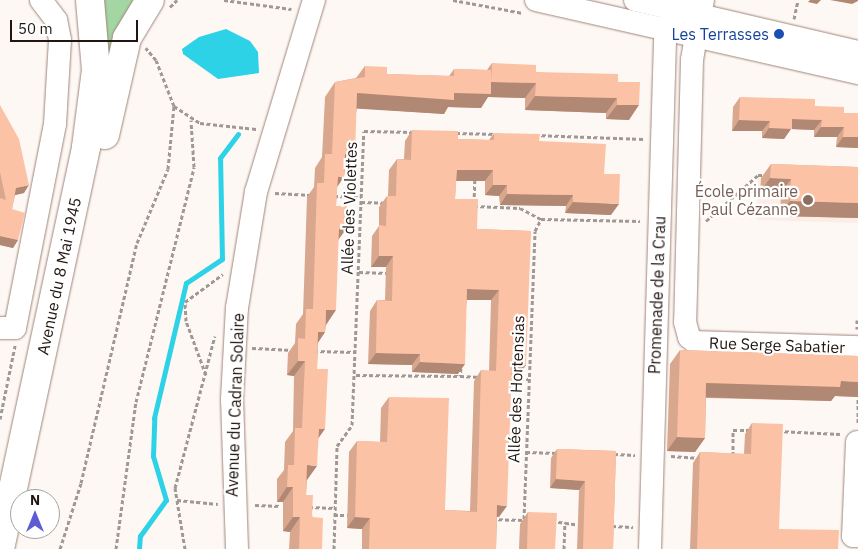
<!DOCTYPE html>
<meta charset="utf-8">
<style>
body{margin:0}
#map{position:relative;width:858px;height:549px;overflow:hidden;background:#fef8f5;font-family:"IBM Plex Sans",sans-serif}
div>[style]{position:absolute}
[style*='--x']{left:calc(var(--x)*1px);top:calc(var(--y)*1px);width:calc(var(--w)*1px);rotate:calc(var(--a)*1deg)}
.built>*{inset:0;background:#fcede6}
.green>*{inset:0;background:#a4d6a4}
.water>*{inset:0;background:#2dd2e6}
.stream>*{height:5px;margin:-2.5px;padding:0 2.5px;transform-origin:2.5px;border-radius:2.5px;background:#2dd2e6}
.path>*{height:3px;margin-top:-1.5px;transform-origin:0;background:repeating-linear-gradient(90deg,#a09894 0 4px,transparent 0 6.5px)}
.roads{filter:drop-shadow(0 0 1px #a08578) drop-shadow(0 0 1px #a08578)}
.minor>*{height:22px;margin:-11px;padding:0 11px;transform-origin:11px;border-radius:11px;background:#fff}
.major>*{height:28px;margin:-14px;padding:0 14px;transform-origin:14px;border-radius:14px;background:#fff}
.wall>*{inset:0;background:#d9a78e}
.shaded-wall>*{inset:0;background:#b08874}
.building>*{inset:0;background:#fcc2a5}
.dots>*{width:14px;height:14px;translate:-50% -50%;box-sizing:border-box;border:2px solid #fff;border-radius:50%}
span{translate:-50% -50%;white-space:nowrap;text-align:center;line-height:1.15;-webkit-text-stroke:4.5px #fff;paint-order:stroke}
.transit-label{font-size:16px;color:#164399}
.right{translate:-100% -50%;text-align:right}
.education-label{font-size:16px;color:#785e54}
.street-label{font-size:16px;color:#211712}
.north{position:absolute;left:10px;top:489px;width:50px;height:50px;box-sizing:border-box;background:#fff;border:1px solid #a6a2a0;border-radius:50%;rotate:0deg;font-size:14px;font-weight:700;line-height:20px;text-align:center;color:#211712}
.north::after{content:'';display:block;margin:auto;width:18px;height:22px;background:#5c5dd5;clip-path:polygon(50% 0,100% 100%,50% 72%,0 100%)}
.scale{position:absolute;left:10px;top:20px;width:128px;height:22px;box-sizing:border-box;border:2px solid #211712;border-top:0;padding-left:6px;font-size:15px;line-height:18px;white-space:nowrap;color:#211712;-webkit-text-stroke:4px #fff;paint-order:stroke}
</style>
<div id="map">
<div class="built">
<i style="clip-path:polygon(758px 178px,858px 181px,858px 223px,757px 220px)"></i>
</div>
<div class="green">
<i style="clip-path:polygon(99px 0,141px 0,106px 71px)"></i>
</div>
<div class="water">
<i style="clip-path:polygon(226px 29px,250px 41px,258px 52px,259px 73px,218px 79px,183px 54px,182px 49px,199px 37px)"></i>
</div>
<div class="stream">
<i style="--x:139;--y:549;--w:13;--a:-86"></i>
<i style="--x:140;--y:536;--w:44;--a:-54.2"></i>
<i style="--x:166;--y:500;--w:46;--a:-106.5"></i>
<i style="--x:153;--y:456;--w:38;--a:-88"></i>
<i style="--x:154;--y:418;--w:139;--a:-76.7"></i>
<i style="--x:186;--y:283;--w:43;--a:-33.7"></i>
<i style="--x:222;--y:259;--w:101;--a:-91.1"></i>
<i style="--x:220;--y:158;--w:30;--a:-53"></i>
</div>
<div class="path">
<i style="--x:224;--y:0;--w:68;--a:7.7"></i>
<i style="--x:453;--y:0;--w:71;--a:10.5"></i>
<i style="--x:170;--y:7;--w:10;--a:-45"></i>
<i style="--x:794;--y:19;--w:19;--a:-78"></i>
<i style="--x:174;--y:106;--w:31;--a:33"></i>
<i style="--x:200;--y:123;--w:57;--a:6"></i>
<i style="--x:456;--y:133;--w:41;--a:1.4"></i>
<i style="--x:535;--y:135;--w:109;--a:2.1"></i>
<i style="--x:275;--y:193;--w:37;--a:3"></i>
<i style="--x:334;--y:196;--w:27;--a:2"></i>
<i style="--x:361;--y:202;--w:24;--a:2"></i>
<i style="--x:474;--y:203;--w:27;--a:-88"></i>
<i style="--x:474;--y:206;--w:46;--a:2.5"></i>
<i style="--x:520;--y:208;--w:24;--a:28"></i>
<i style="--x:541;--y:219;--w:99;--a:1.2"></i>
<i style="--x:706;--y:221;--w:69;--a:-41.5"></i>
<i style="--x:758;--y:175;--w:7;--a:0"></i>
<i style="--x:359;--y:272;--w:29;--a:2"></i>
<i style="--x:857;--y:320;--w:9;--a:90"></i>
<i style="--x:252;--y:348;--w:41;--a:2.8"></i>
<i style="--x:314;--y:351;--w:42;--a:1.4"></i>
<i style="--x:461;--y:368;--w:8;--a:97"></i>
<i style="--x:460;--y:376;--w:21;--a:3"></i>
<i style="--x:206;--y:375;--w:58;--a:-110.3"></i>
<i style="--x:186;--y:321;--w:19;--a:-93"></i>
<i style="--x:185;--y:302;--w:47;--a:-36.4"></i>
<i style="--x:356;--y:375;--w:104;--a:0.6"></i>
<i style="--x:507;--y:378;--w:21;--a:3"></i>
<i style="--x:858;--y:393;--w:31;--a:90"></i>
<i style="--x:0;--y:419;--w:75;--a:-78.4"></i>
<i style="--x:778;--y:431;--w:62;--a:2.8"></i>
<i style="--x:526;--y:452;--w:32;--a:2"></i>
<i style="--x:614;--y:454;--w:21;--a:3"></i>
<i style="--x:671;--y:456;--w:29;--a:4"></i>
<i style="--x:733;--y:456;--w:26;--a:-90"></i>
<i style="--x:733;--y:430;--w:18;--a:0"></i>
<i style="--x:177;--y:500;--w:41;--a:5.6"></i>
<i style="--x:255;--y:505;--w:26;--a:2"></i>
<i style="--x:309;--y:507;--w:26;--a:2"></i>
<i style="--x:334;--y:515;--w:17;--a:0"></i>
<i style="--x:492;--y:519;--w:32;--a:2"></i>
<i style="--x:524;--y:519;--w:288;--a:-87.8"></i>
<i style="--x:535;--y:231;--w:13;--a:-63"></i>
<i style="--x:552;--y:521;--w:29;--a:8"></i>
<i style="--x:612;--y:526;--w:21;--a:3"></i>
<i style="--x:60;--y:549;--w:69;--a:-72.3"></i>
<i style="--x:81;--y:483;--w:246;--a:-76.9"></i>
<i style="--x:137;--y:243;--w:80;--a:-67.3"></i>
<i style="--x:168;--y:169;--w:63;--a:-84.6"></i>
<i style="--x:174;--y:106;--w:49;--a:-111.4"></i>
<i style="--x:156;--y:60;--w:16;--a:-130"></i>
<i style="--x:116;--y:549;--w:148;--a:-82.3"></i>
<i style="--x:136;--y:402;--w:242;--a:-76.1"></i>
<i style="--x:194;--y:167;--w:47;--a:-93.7"></i>
<i style="--x:185;--y:549;--w:62;--a:-99.3"></i>
<i style="--x:175;--y:488;--w:157;--a:-75.3"></i>
<i style="--x:334;--y:549;--w:103;--a:-88.3"></i>
<i style="--x:337;--y:446;--w:26;--a:-54"></i>
<i style="--x:352;--y:425;--w:294;--a:-87.7"></i>
<i style="--x:364;--y:131;--w:50;--a:1.1"></i>
<i style="--x:564;--y:549;--w:27;--a:-88"></i>
</div>
<div class="roads">
<div class="minor">
<i style="--x:536;--y:0;--w:330;--a:12.8"></i>
<i style="--x:635;--y:0;--w:229;--a:13.1"></i>
<i style="--x:699;--y:17;--w:44;--a:99.2"></i>
<i style="--x:692;--y:60;--w:262;--a:91.5"></i>
<i style="--x:685;--y:322;--w:16;--a:75"></i>
<i style="--x:689;--y:337;--w:8;--a:40"></i>
<i style="--x:695;--y:342;--w:163;--a:1.8"></i>
<i style="--x:0;--y:328;--w:15;--a:0"></i>
<i style="--x:15;--y:328;--w:208;--a:-78.9"></i>
<i style="--x:55;--y:124;--w:84;--a:-86.6"></i>
<i style="--x:60;--y:40;--w:20;--a:-101"></i>
<i style="--x:56;--y:20;--w:25;--a:-127"></i>
<i style="--x:857;--y:442;--w:94;--a:92.4"></i>
<i style="--x:853;--y:536;--w:5;--a:0"></i>
<i style="--x:237;--y:549;--w:150;--a:-91.9"></i>
<i style="--x:232;--y:399;--w:91;--a:-86.9"></i>
<i style="--x:237;--y:308;--w:118;--a:-80.7"></i>
<i style="--x:256;--y:192;--w:201;--a:-73.2"></i>
<i style="--x:650;--y:549;--w:508;--a:-88.31"></i>
<i style="--x:665;--y:41;--w:31;--a:-71"></i>
<i style="--x:675;--y:12;--w:28;--a:-15"></i>
<i style="--x:702;--y:5;--w:5;--a:-79"></i>
</div>
<div class="major">
<i style="--x:105;--y:135;--w:99;--a:-77.2"></i>
<i style="--x:127;--y:38;--w:44;--a:-58.8"></i>
<i style="--x:0;--y:549;--w:411;--a:-77.9"></i>
<i style="--x:86;--y:147;--w:78;--a:-82.6"></i>
<i style="--x:96;--y:70;--w:70;--a:-94.9"></i>
</div>
</div>
<div class="wall">
<i style="clip-path:polygon(492px 63px,536px 72px,618px 82px,629px 120px,606px 119px,606px 113px,525px 110px,525px 98px,488px 97px,481px 108px,448px 107px,444px 114px,357px 108px,345px 169px,344px 177px,337px 187px,336px 206px,346px 229px,338px 240px,326px 325px,325px 332px,318px 343px,317px 369px,318px 439px,307px 480px,306px 495px,322px 549px,289px 549px,290px 532px,283px 531px,283px 502px,277px 502px,277px 479px,284px 470px,285px 442px,293px 431px,294px 376px,287px 375px,288px 353px,295px 343px,296px 324px,303px 314px,307px 197px,314px 187px,315px 168px,322px 157px,325px 97px,335px 82px,356px 78px,365px 66px,387px 74px,449px 76px,454px 69px,487px 70px)"></i>
<i style="clip-path:polygon(740px 97px,815px 106px,844px 113px,858px 148px,836px 147px,837px 137px,814px 137px,814px 130px,791px 129px,784px 139px,762px 138px,762px 131px,732px 131px,733px 107px)"></i>
<i style="clip-path:polygon(0 105px,24px 193px,15px 195px,12px 209px,18px 240px,13px 248px,0 245px)"></i>
<i style="clip-path:polygon(412px 130px,458px 139px,489px 140px,494px 133px,539px 141px,604px 174px,611px 215px,565px 213px,566px 206px,500px 205px,499px 196px,485px 195px,485px 181px,456px 181px,455px 199px,477px 229px,531px 231px,519px 375px,512px 375px,499px 517px,497px 517px,496px 549px,362px 549px,362px 529px,347px 528px,349px 452px,357px 441px,380px 442px,381px 408px,389px 397px,445px 510px,470px 511px,474px 381px,481px 370px,489px 371px,491px 300px,467px 300px,458px 374px,412px 372px,412px 365px,368px 364px,370px 311px,377px 300px,385px 300px,386px 267px,371px 267px,372px 236px,379px 226px,379px 207px,387px 196px,388px 196px,389px 170px,397px 159px,404px 159px,405px 141px)"></i>
<i style="clip-path:polygon(771px 164px,858px 167px,858px 218px,780px 216px,781px 193px,760px 193px,761px 178px)"></i>
<i style="clip-path:polygon(680px 350px,858px 356px,858px 397px,835px 396px,831px 401px,706px 398px,705px 438px,695px 452px,667px 451px,670px 364px)"></i>
<i style="clip-path:polygon(752px 423px,779px 529px,838px 549px,690px 549px,693px 463px,700px 452px,744px 454px,745px 434px)"></i>
<i style="clip-path:polygon(557px 449px,616px 451px,613px 549px,577px 549px,579px 490px,550px 488px,551px 458px)"></i>
<i style="clip-path:polygon(528px 512px,555px 549px,519px 549px,520px 524px)"></i>
</div>
<div class="shaded-wall">
<i style="clip-path:polygon(810px 0,821px 0,817px 4px,808px 2px)"></i>
<i style="clip-path:polygon(830px 0,858px 0,858px 1px,852px 4px)"></i>
<i style="clip-path:polygon(491px 82px,536px 83px,525px 98px,488px 97px,481px 108px,448px 107px,444px 114px,347px 108px,357px 93px,454px 93px)"></i>
<i style="clip-path:polygon(535px 96px,617px 98px,606px 113px,525px 110px)"></i>
<i style="clip-path:polygon(617px 105px,639px 105px,629px 120px,606px 119px)"></i>
<i style="clip-path:polygon(792px 119px,822px 120px,814px 130px,791px 129px,784px 139px,762px 138px,769px 128px)"></i>
<i style="clip-path:polygon(739px 120px,770px 121px,762px 131px,732px 131px)"></i>
<i style="clip-path:polygon(821px 127px,844px 127px,837px 137px,814px 137px)"></i>
<i style="clip-path:polygon(843px 137px,858px 137px,858px 148px,836px 147px)"></i>
<i style="clip-path:polygon(345px 154px,355px 155px,345px 169px,335px 169px)"></i>
<i style="clip-path:polygon(457px 170px,493px 170px,485px 181px,449px 181px)"></i>
<i style="clip-path:polygon(338px 177px,344px 177px,334px 191px)"></i>
<i style="clip-path:polygon(770px 178px,791px 179px,781px 193px,760px 193px)"></i>
<i style="clip-path:polygon(29px 185px,24px 193px,11px 196px,16px 188px)"></i>
<i style="clip-path:polygon(493px 185px,507px 185px,499px 196px,485px 195px)"></i>
<i style="clip-path:polygon(507px 194px,573px 195px,566px 206px,500px 205px)"></i>
<i style="clip-path:polygon(790px 201px,858px 203px,858px 218px,780px 216px)"></i>
<i style="clip-path:polygon(573px 202px,619px 204px,611px 215px,565px 213px)"></i>
<i style="clip-path:polygon(339px 229px,346px 229px,336px 243px)"></i>
<i style="clip-path:polygon(0 236px,18px 240px,13px 248px,0 245px)"></i>
<i style="clip-path:polygon(379px 256px,393px 256px,386px 267px,371px 267px)"></i>
<i style="clip-path:polygon(467px 289px,499px 290px,491px 300px,459px 300px)"></i>
<i style="clip-path:polygon(326px 310px,336px 310px,326px 325px)"></i>
<i style="clip-path:polygon(318px 332px,325px 332px,315px 347px)"></i>
<i style="clip-path:polygon(376px 353px,420px 354px,412px 365px,368px 364px)"></i>
<i style="clip-path:polygon(298px 361px,305px 361px,294px 376px,287px 375px)"></i>
<i style="clip-path:polygon(420px 362px,465px 364px,458px 374px,412px 372px)"></i>
<i style="clip-path:polygon(512px 364px,526px 365px,519px 375px,504px 375px)"></i>
<i style="clip-path:polygon(841px 381px,858px 382px,858px 397px,835px 396px,831px 401px,697px 397px,706px 383px)"></i>
<i style="clip-path:polygon(319px 429px,325px 429px,315px 443px)"></i>
<i style="clip-path:polygon(677px 437px,705px 438px,695px 452px,667px 451px)"></i>
<i style="clip-path:polygon(307px 465px,317px 466px,307px 480px,297px 480px)"></i>
<i style="clip-path:polygon(556px 479px,585px 481px,579px 490px,550px 488px)"></i>
<i style="clip-path:polygon(287px 487px,293px 487px,283px 502px,277px 502px)"></i>
<i style="clip-path:polygon(497px 505px,507px 506px,499px 517px,489px 516px)"></i>
<i style="clip-path:polygon(293px 517px,300px 517px,290px 532px,283px 531px)"></i>
<i style="clip-path:polygon(355px 517px,370px 518px,362px 529px,347px 528px)"></i>
</div>
<div class="building">
<i style="clip-path:polygon(492px 63px,536px 65px,536px 80px,536px 72px,618px 74px,618px 82px,640px 82px,639px 105px,617px 105px,617px 98px,535px 96px,536px 83px,491px 82px)"></i>
<i style="clip-path:polygon(365px 66px,387px 67px,387px 74px,454px 76px,454px 69px,491px 70px,491px 94px,454px 93px,454px 100px,357px 93px,355px 155px,345px 154px,344px 177px,338px 177px,336px 206px,347px 206px,346px 229px,339px 229px,336px 310px,326px 310px,325px 332px,318px 332px,317px 369px,328px 369px,325px 429px,319px 429px,317px 466px,307px 465px,306px 495px,313px 495px,312px 517px,323px 518px,322px 549px,299px 549px,300px 517px,293px 517px,293px 487px,287px 487px,288px 465px,294px 465px,295px 428px,302px 428px,305px 361px,298px 361px,298px 338px,305px 339px,306px 309px,313px 309px,317px 183px,324px 183px,325px 154px,332px 154px,335px 82px,365px 77px)"></i>
<i style="clip-path:polygon(740px 97px,815px 99px,815px 106px,844px 107px,844px 113px,858px 113px,858px 137px,843px 137px,844px 127px,821px 127px,822px 120px,792px 119px,792px 129px,769px 128px,770px 121px,739px 120px)"></i>
<i style="clip-path:polygon(0 105px,19px 139px,29px 185px,16px 188px,12px 209px,25px 213px,18px 240px,0 236px,0 198px,6px 200px,0 172px)"></i>
<i style="clip-path:polygon(412px 130px,458px 131px,458px 139px,494px 140px,494px 133px,540px 134px,539px 141px,606px 144px,604px 174px,620px 174px,619px 204px,573px 202px,573px 195px,507px 194px,507px 185px,493px 185px,493px 170px,457px 170px,455px 199px,478px 199px,477px 229px,531px 231px,526px 365px,512px 364px,507px 506px,497px 505px,496px 549px,369px 549px,370px 518px,355px 517px,357px 441px,387px 442px,389px 397px,449px 398px,445px 510px,477px 512px,481px 370px,496px 371px,499px 290px,467px 289px,465px 364px,420px 362px,420px 354px,376px 353px,377px 300px,392px 301px,393px 256px,379px 256px,379px 225px,386px 226px,387px 196px,396px 196px,397px 159px,411px 160px)"></i>
<i style="clip-path:polygon(771px 164px,858px 167px,858px 203px,790px 201px,791px 179px,770px 178px)"></i>
<i style="clip-path:polygon(680px 350px,858px 356px,858px 382px,841px 381px,840px 387px,706px 383px,705px 438px,677px 437px)"></i>
<i style="clip-path:polygon(752px 423px,783px 424px,779px 529px,839px 530px,838px 549px,697px 549px,700px 452px,751px 454px)"></i>
<i style="clip-path:polygon(557px 449px,616px 451px,613px 549px,583px 549px,585px 481px,556px 479px)"></i>
<i style="clip-path:polygon(528px 512px,557px 513px,555px 549px,527px 549px)"></i>
</div>
<div class="dots">
<i style="left:779px;top:34px;background:#1a4fb4"></i>
<i style="left:808px;top:200px;background:#8d6e63"></i>
</div>
<div class="transit-label">
<span class="right" style="left:769px;top:34px">Les Terrasses</span>
</div>
<div class="education-label">
<span class="right" style="left:798px;top:200px">École primaire<br>Paul Cézanne</span>
</div>
<div class="street-label">
<span style="left:349px;top:208px;rotate:-88deg">Allée des Violettes</span>
<span style="left:59px;top:276px;rotate:-78deg">Avenue du 8 Mai 1945</span>
<span style="left:657px;top:295px;rotate:-88deg">Promenade de la Crau</span>
<span style="left:777px;top:345px;rotate:2deg">Rue Serge Sabatier</span>
<span style="left:516px;top:389px;rotate:-88deg">Allée des Hortensias</span>
<span style="left:235px;top:405px;rotate:-88deg">Avenue du Cadran Solaire</span>
</div>
<div class="north">N</div>
<div class="scale">50 m</div>
</div>
